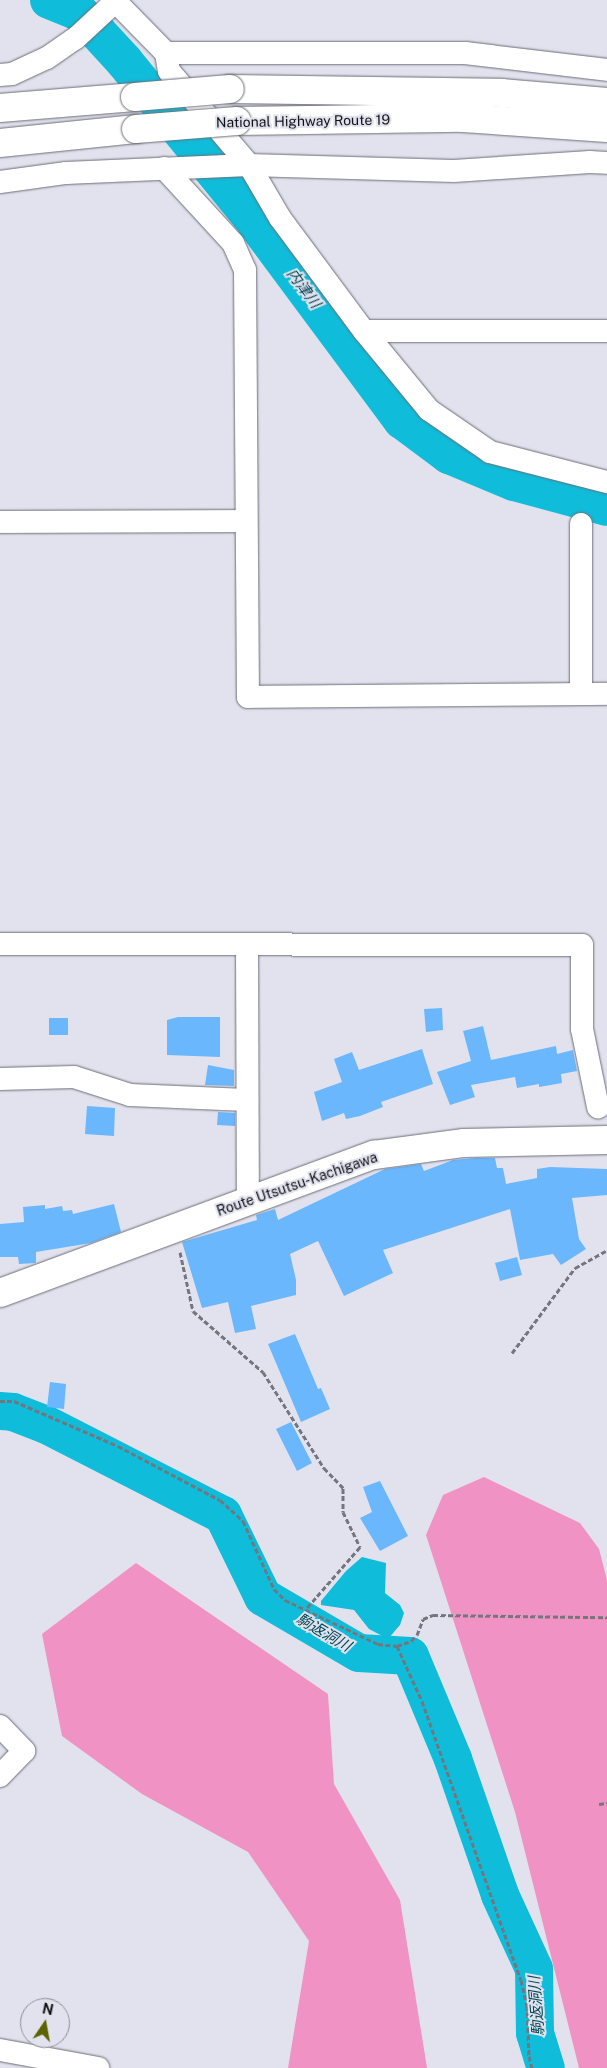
<!DOCTYPE html>
<meta charset="utf-8">
<style>
body{margin:0}
#map{position:relative;width:607px;height:2068px;overflow:hidden;background:#e1e2ee;font-family:"Public Sans","Noto Sans JP",sans-serif}
div>[style]{position:absolute}
[style*='--x']{left:calc(var(--x)*1px);top:calc(var(--y)*1px);width:calc(var(--w)*1px);rotate:calc(var(--a)*1deg)}
.forest>*{inset:0;background:#f093c4}
.water>*{inset:0;background:#0fbcd9}
.stream>*{height:6px;margin:-3px;padding:0 3px;transform-origin:3px;border-radius:3px;background:#0fbcd9}
.river>*{height:38px;margin:-19px;padding:0 19px;transform-origin:19px;border-radius:19px;background:#0fbcd9}
.building>*{inset:0;background:#6ab7fd}
.path>*{height:3px;margin-top:-1.5px;transform-origin:0;background:repeating-linear-gradient(90deg,#75767d 0 5px,transparent 0 7.5px)}
.roads{filter:drop-shadow(0 0 1px #6c6d77) drop-shadow(0 0 1px #6c6d77)}
.street>*{height:22px;margin:-11px;padding:0 11px;transform-origin:11px;border-radius:11px;background:#fff}
.secondary>*{height:28px;margin:-14px;padding:0 14px;transform-origin:14px;border-radius:14px;background:#fff}
.highway>*{height:28px;margin:-14px;padding:0 14px;transform-origin:14px;border-radius:14px;background:#fff}
.bridges{filter:drop-shadow(0 0 1px #6c6d77) drop-shadow(0 0 1px #6c6d77)}
.highway-bridge>*{height:28px;margin:-14px;padding:0 14px;transform-origin:14px;border-radius:14px;background:#fff}
span{translate:-50% -50%;white-space:nowrap;text-align:center;line-height:1.15;-webkit-text-stroke:4px #e1e2ee;paint-order:stroke}
.street-label{font-size:14px;color:#111115}
.water-label{font-size:15px;color:#024652;font-style:italic}
.north{position:absolute;left:20px;top:1998px;width:50px;height:50px;box-sizing:border-box;background:#e1e2ee;border:1px solid #8e8e97;border-radius:50%;rotate:12deg;font-size:14px;font-weight:700;line-height:20px;text-align:center;color:#111115}
.north::after{content:'';display:block;margin:auto;width:18px;height:22px;background:#5c6300;clip-path:polygon(50% 0,100% 100%,50% 72%,0 100%)}
</style>
<div id="map">
<div class="forest">
<i style="clip-path:polygon(484px 1477px,580px 1523px,599px 1549px,607px 1580px,607px 2068px,579px 2068px,515px 1812px,426px 1535px,443px 1495px)"></i>
<i style="clip-path:polygon(136px 1563px,328px 1694px,334px 1784px,400px 1900px,427px 2068px,288px 2068px,309px 1941px,248px 1852px,142px 1794px,62px 1736px,42px 1634px)"></i>
</div>
<div class="water">
<i style="clip-path:polygon(362px 1557px,386px 1563px,385px 1593px,400px 1605px,404px 1613px,400px 1625px,388px 1639px,369px 1629px,354px 1610px,321px 1605px,321px 1601px,346px 1571px)"></i>
</div>
<div class="stream">
<i style="--x:79;--y:12;--w:16;--a:-47"></i>
</div>
<div class="river">
<i style="--x:49;--y:0;--w:32;--a:22"></i>
<i style="--x:79;--y:12;--w:67;--a:47.4"></i>
<i style="--x:124;--y:61;--w:198;--a:50.8"></i>
<i style="--x:249;--y:214;--w:257;--a:53.4"></i>
<i style="--x:402;--y:420;--w:59;--a:36.7"></i>
<i style="--x:449;--y:455;--w:70;--a:22.6"></i>
<i style="--x:514;--y:482;--w:96;--a:15"></i>
<i style="--x:0;--y:1411;--w:13;--a:4"></i>
<i style="--x:13;--y:1412;--w:34;--a:21"></i>
<i style="--x:45;--y:1424;--w:200;--a:27.1"></i>
<i style="--x:223;--y:1515;--w:91;--a:64"></i>
<i style="--x:263;--y:1597;--w:111;--a:30.3"></i>
<i style="--x:359;--y:1653;--w:51;--a:3.4"></i>
<i style="--x:410;--y:1656;--w:112;--a:67.3"></i>
<i style="--x:453;--y:1759;--w:144;--a:70.9"></i>
<i style="--x:500;--y:1895;--w:81;--a:65.3"></i>
<i style="--x:534;--y:1969;--w:64;--a:89.1"></i>
<i style="--x:535;--y:2033;--w:37;--a:73"></i>
</div>
<div class="building">
<i style="clip-path:polygon(442px 1008px,443px 1030px,426px 1032px,424px 1009px)"></i>
<i style="clip-path:polygon(178px 1017px,220px 1017px,220px 1057px,167px 1055px,167px 1020px)"></i>
<i style="clip-path:polygon(49px 1018px,68px 1018px,68px 1035px,49px 1035px)"></i>
<i style="clip-path:polygon(483px 1026px,491px 1060px,556px 1046px,557px 1054px,573px 1050px,577px 1071px,561px 1074px,562px 1083px,539px 1087px,539px 1084px,517px 1088px,515px 1077px,471px 1085px,475px 1097px,450px 1105px,437px 1072px,471px 1061px,463px 1031px)"></i>
<i style="clip-path:polygon(422px 1049px,433px 1084px,381px 1102px,383px 1107px,360px 1116px,346px 1119px,344px 1113px,322px 1121px,314px 1092px,342px 1082px,334px 1059px,352px 1052px,359px 1070px)"></i>
<i style="clip-path:polygon(208px 1065px,234px 1070px,234px 1086px,205px 1085px)"></i>
<i style="clip-path:polygon(87px 1106px,115px 1108px,114px 1136px,85px 1134px)"></i>
<i style="clip-path:polygon(218px 1112px,235px 1113px,235px 1126px,217px 1125px)"></i>
<i style="clip-path:polygon(475px 1158px,495px 1158px,497px 1168px,503px 1168px,506px 1184px,537px 1178px,537px 1169px,550px 1167px,607px 1169px,607px 1195px,572px 1198px,579px 1239px,586px 1249px,561px 1265px,553px 1254px,520px 1260px,510px 1209px,383px 1250px,393px 1273px,344px 1296px,318px 1241px,290px 1254px,296px 1280px,296px 1295px,251px 1306px,256px 1329px,235px 1333px,228px 1302px,202px 1308px,182px 1242px,257px 1220px,256px 1215px,275px 1209px,278px 1220px,385px 1169px,421px 1164px,424px 1171px,453px 1160px)"></i>
<i style="clip-path:polygon(114px 1204px,121px 1232px,91px 1243px,36px 1252px,36px 1263px,19px 1264px,18px 1257px,0 1257px,0 1224px,24px 1222px,23px 1207px,45px 1205px,45px 1209px,62px 1206px,63px 1211px,72px 1210px,73px 1214px)"></i>
<i style="clip-path:polygon(517px 1257px,522px 1275px,500px 1281px,495px 1263px)"></i>
<i style="clip-path:polygon(295px 1334px,318px 1389px,321px 1388px,330px 1409px,301px 1422px,268px 1344px)"></i>
<i style="clip-path:polygon(50px 1382px,66px 1384px,64px 1409px,47px 1407px)"></i>
<i style="clip-path:polygon(291px 1422px,312px 1463px,297px 1471px,276px 1429px)"></i>
<i style="clip-path:polygon(380px 1481px,408px 1536px,380px 1551px,360px 1518px,372px 1512px,363px 1487px)"></i>
</div>
<div class="path">
<i style="--x:180;--y:1252;--w:60;--a:77.6"></i>
<i style="--x:193;--y:1311;--w:93;--a:41.1"></i>
<i style="--x:263;--y:1372;--w:114;--a:57.6"></i>
<i style="--x:324;--y:1468;--w:28;--a:46"></i>
<i style="--x:343;--y:1488;--w:24;--a:90"></i>
<i style="--x:343;--y:1512;--w:39;--a:64"></i>
<i style="--x:360;--y:1547;--w:82;--a:131.1"></i>
<i style="--x:512;--y:1353;--w:106;--a:-53.5"></i>
<i style="--x:575;--y:1268;--w:37;--a:-29"></i>
<i style="--x:0;--y:1401;--w:14;--a:0"></i>
<i style="--x:14;--y:1401;--w:113;--a:23.4"></i>
<i style="--x:118;--y:1446;--w:115;--a:27.9"></i>
<i style="--x:220;--y:1500;--w:31;--a:42"></i>
<i style="--x:243;--y:1521;--w:75;--a:65.5"></i>
<i style="--x:274;--y:1589;--w:16;--a:45"></i>
<i style="--x:285;--y:1600;--w:103;--a:25.3"></i>
<i style="--x:378;--y:1644;--w:19;--a:6"></i>
<i style="--x:397;--y:1646;--w:60;--a:65.6"></i>
<i style="--x:422;--y:1701;--w:296;--a:70.5"></i>
<i style="--x:521;--y:1980;--w:26;--a:77"></i>
<i style="--x:527;--y:2005;--w:51;--a:87.8"></i>
<i style="--x:529;--y:2056;--w:12;--a:76"></i>
<i style="--x:397;--y:1646;--w:15;--a:-20"></i>
<i style="--x:411;--y:1641;--w:8;--a:-45"></i>
<i style="--x:417;--y:1635;--w:17;--a:-69"></i>
<i style="--x:423;--y:1619;--w:11;--a:-22"></i>
<i style="--x:433;--y:1615;--w:174;--a:0.7"></i>
<i style="--x:599;--y:1804;--w:8;--a:-7"></i>
</div>
<div class="roads">
<div class="street">
<i style="--x:116;--y:2;--w:71;--a:45.6"></i>
<i style="--x:166;--y:53;--w:18;--a:81"></i>
<i style="--x:169;--y:71;--w:123;--a:49.6"></i>
<i style="--x:249;--y:165;--w:61;--a:59.7"></i>
<i style="--x:280;--y:218;--w:141;--a:53.4"></i>
<i style="--x:364;--y:331;--w:102;--a:50.6"></i>
<i style="--x:429;--y:410;--w:74;--a:34.5"></i>
<i style="--x:490;--y:452;--w:121;--a:14.4"></i>
<i style="--x:166;--y:53;--w:299;--a:0"></i>
<i style="--x:465;--y:53;--w:143;--a:6.8"></i>
<i style="--x:0;--y:75;--w:12;--a:-5"></i>
<i style="--x:12;--y:74;--w:38;--a:-25"></i>
<i style="--x:47;--y:58;--w:35;--a:-35"></i>
<i style="--x:76;--y:38;--w:56;--a:-42.8"></i>
<i style="--x:164;--y:168;--w:102;--a:47.4"></i>
<i style="--x:233;--y:243;--w:30;--a:66"></i>
<i style="--x:245;--y:270;--w:427;--a:89.6"></i>
<i style="--x:248;--y:697;--w:359;--a:-0.5"></i>
<i style="--x:0;--y:182;--w:67;--a:-7.8"></i>
<i style="--x:66;--y:173;--w:183;--a:-2.5"></i>
<i style="--x:249;--y:165;--w:205;--a:1.7"></i>
<i style="--x:454;--y:171;--w:136;--a:-3.8"></i>
<i style="--x:590;--y:162;--w:17;--a:3"></i>
<i style="--x:364;--y:331;--w:243;--a:0"></i>
<i style="--x:0;--y:522;--w:246;--a:-0.2"></i>
<i style="--x:581;--y:694;--w:170;--a:-90"></i>
<i style="--x:0;--y:944;--w:582;--a:0.1"></i>
<i style="--x:582;--y:945;--w:84;--a:90"></i>
<i style="--x:582;--y:1029;--w:80;--a:78.4"></i>
<i style="--x:247;--y:944;--w:256;--a:89.8"></i>
<i style="--x:0;--y:1079;--w:74;--a:-1.5"></i>
<i style="--x:74;--y:1077;--w:59;--a:17.8"></i>
<i style="--x:130;--y:1095;--w:116;--a:2.5"></i>
<i style="--x:0;--y:1726;--w:35;--a:46"></i>
<i style="--x:24;--y:1751;--w:35;--a:134"></i>
<i style="--x:0;--y:2050;--w:100;--a:10.4"></i>
</div>
<div class="secondary">
<i style="--x:0;--y:1293;--w:399;--a:-20.3"></i>
<i style="--x:374;--y:1155;--w:91;--a:-7.6"></i>
<i style="--x:464;--y:1143;--w:143;--a:-1.2"></i>
</div>
<div class="highway">
<i style="--x:230;--y:89;--w:271;--a:0.8"></i>
<i style="--x:501;--y:93;--w:106;--a:4.9"></i>
<i style="--x:0;--y:108;--w:135;--a:-4.7"></i>
<i style="--x:237;--y:121;--w:226;--a:-0.8"></i>
<i style="--x:463;--y:118;--w:144;--a:4"></i>
<i style="--x:0;--y:143;--w:137;--a:-5.9"></i>
</div>
</div>
<div class="bridges">
<div class="highway-bridge">
<i style="--x:135;--y:97;--w:95;--a:-4.8"></i>
<i style="--x:136;--y:129;--w:101;--a:-4.5"></i>
</div>
</div>
<div class="street-label">
<span style="left:303px;top:121px;rotate:-1deg">National Highway Route 19</span>
<span style="left:297px;top:1184px;rotate:-19deg">Route Utsutsu-Kachigawa</span>
</div>
<div class="water-label">
<span style="left:304px;top:288px;rotate:53deg">内津川</span>
<span style="left:324px;top:1632px;rotate:30deg">駒返洞川</span>
<span style="left:536px;top:2006px;rotate:-94deg">駒返洞川</span>
</div>
<div class="north">N</div>
</div>
